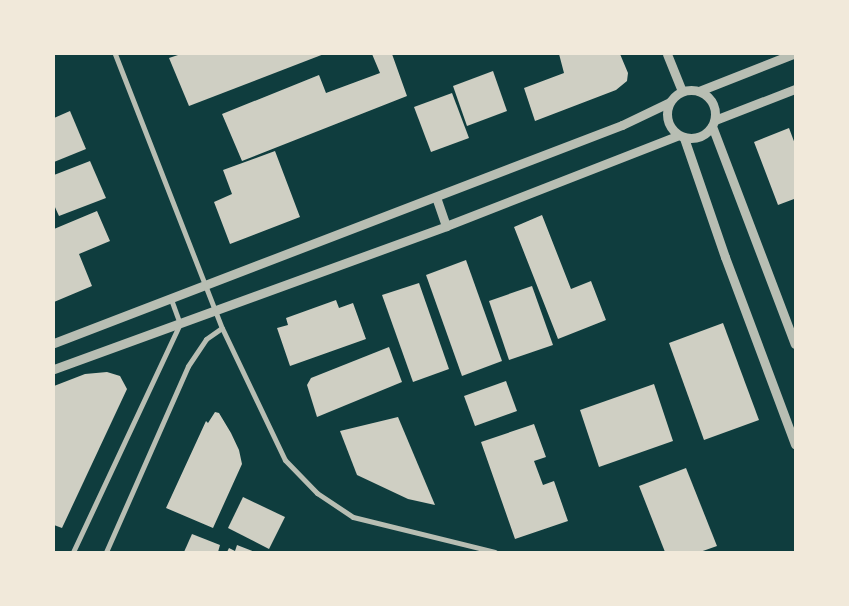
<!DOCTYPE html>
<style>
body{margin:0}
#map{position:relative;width:849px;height:606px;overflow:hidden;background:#0f3d3e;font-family:"DejaVu Sans",sans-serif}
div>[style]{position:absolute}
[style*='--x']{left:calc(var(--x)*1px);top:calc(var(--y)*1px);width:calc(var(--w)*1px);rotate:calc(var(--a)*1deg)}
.building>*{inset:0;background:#cfcfc3}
.minor>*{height:5px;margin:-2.5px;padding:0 2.5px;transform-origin:2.5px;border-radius:2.5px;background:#b8beb3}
.tertiary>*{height:9px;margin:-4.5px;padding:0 4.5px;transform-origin:4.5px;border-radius:4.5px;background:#b8beb3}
.tertiary>.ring{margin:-4.5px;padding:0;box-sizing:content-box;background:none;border:9px solid #b8beb3;border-radius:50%}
span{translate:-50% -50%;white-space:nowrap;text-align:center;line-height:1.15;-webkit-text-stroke:4px #f1e9da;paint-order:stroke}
.frame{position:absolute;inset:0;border:55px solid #f1e9da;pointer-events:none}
</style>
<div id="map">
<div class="building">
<i style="clip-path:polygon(181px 54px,324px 54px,189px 106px,169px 58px)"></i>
<i style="clip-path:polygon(372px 54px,392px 54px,407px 96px,242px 161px,222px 114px,319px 75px,326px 93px,380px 73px)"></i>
<i style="clip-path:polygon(559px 54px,620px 54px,628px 73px,627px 81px,616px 90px,535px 121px,524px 88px,564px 73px)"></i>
<i style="clip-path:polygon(493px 71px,507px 111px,467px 126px,453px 86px)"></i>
<i style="clip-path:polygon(452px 93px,469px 138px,431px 152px,414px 107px)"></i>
<i style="clip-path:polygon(70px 111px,86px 149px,54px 162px,54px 118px)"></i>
<i style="clip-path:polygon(789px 128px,795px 144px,795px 203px,794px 199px,778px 205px,754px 142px)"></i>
<i style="clip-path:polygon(275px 151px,300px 217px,230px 244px,214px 202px,232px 194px,223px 170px)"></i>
<i style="clip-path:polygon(90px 161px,106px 198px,59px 216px,54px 205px,54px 175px)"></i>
<i style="clip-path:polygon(97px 211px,110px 241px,79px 254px,92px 286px,54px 302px,54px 229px)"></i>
<i style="clip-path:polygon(542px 215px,571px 289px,591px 281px,606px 320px,558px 339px,514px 227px)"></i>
<i style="clip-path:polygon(466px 260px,502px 361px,462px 376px,426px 275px)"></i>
<i style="clip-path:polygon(419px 283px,449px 369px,413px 382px,382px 295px)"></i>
<i style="clip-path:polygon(532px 286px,553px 345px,509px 360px,489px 301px)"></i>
<i style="clip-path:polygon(336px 300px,339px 308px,353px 303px,366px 339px,290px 366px,277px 328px,288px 325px,286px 318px)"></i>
<i style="clip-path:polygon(723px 323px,759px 420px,704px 440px,669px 343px)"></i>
<i style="clip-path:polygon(389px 347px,402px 382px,317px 417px,307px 385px,311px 378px)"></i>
<i style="clip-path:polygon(107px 372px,120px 376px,127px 389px,62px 528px,54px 525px,54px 386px,85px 374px)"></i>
<i style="clip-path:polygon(506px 381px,517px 411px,475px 426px,464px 396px)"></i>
<i style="clip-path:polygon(654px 384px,673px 441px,599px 467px,580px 410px)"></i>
<i style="clip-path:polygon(215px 412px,219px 413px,231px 433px,239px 450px,242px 464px,213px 528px,166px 508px,206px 421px,208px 423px)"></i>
<i style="clip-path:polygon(398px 417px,435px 505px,408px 499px,357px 475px,340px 431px)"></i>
<i style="clip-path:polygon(534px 424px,546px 457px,534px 461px,543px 485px,554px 481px,568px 521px,515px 539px,481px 442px)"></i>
<i style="clip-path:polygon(686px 468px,717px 546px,700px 552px,665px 552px,639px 486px)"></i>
<i style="clip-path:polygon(243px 497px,285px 517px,269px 549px,228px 528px)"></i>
<i style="clip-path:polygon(192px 534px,220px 545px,218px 552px,184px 552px)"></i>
<i style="clip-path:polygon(237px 545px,255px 552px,227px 552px,229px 548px,235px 551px)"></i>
</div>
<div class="minor">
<i style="--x:115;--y:54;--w:294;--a:68.7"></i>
<i style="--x:222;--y:328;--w:146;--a:64.5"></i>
<i style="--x:285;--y:460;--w:46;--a:45.9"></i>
<i style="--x:317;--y:493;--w:43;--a:33.7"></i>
<i style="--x:353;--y:517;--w:146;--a:13.8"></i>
<i style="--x:73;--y:552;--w:252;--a:-64.9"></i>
<i style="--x:180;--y:324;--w:27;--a:-110"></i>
<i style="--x:106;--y:552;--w:203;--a:-66.2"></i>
<i style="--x:188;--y:366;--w:32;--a:-56"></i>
<i style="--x:206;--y:339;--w:19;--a:-35"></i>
</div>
<div class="tertiary">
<i style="--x:667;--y:54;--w:40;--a:68"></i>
<i class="ring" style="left:667px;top:90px;width:39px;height:39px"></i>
<i style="--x:699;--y:91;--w:101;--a:-21.5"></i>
<i style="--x:715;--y:120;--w:86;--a:-21.2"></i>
<i style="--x:712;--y:126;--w:233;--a:69.2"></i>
<i style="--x:684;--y:138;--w:126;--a:71"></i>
<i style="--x:725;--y:257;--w:200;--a:69.5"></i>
<i style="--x:436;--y:197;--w:31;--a:71"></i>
<i style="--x:54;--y:343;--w:608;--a:-21"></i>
<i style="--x:622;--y:125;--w:53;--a:-25.6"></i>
<i style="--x:54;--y:369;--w:417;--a:-20"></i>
<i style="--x:446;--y:226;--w:248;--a:-21.3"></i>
</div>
<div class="frame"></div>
</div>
